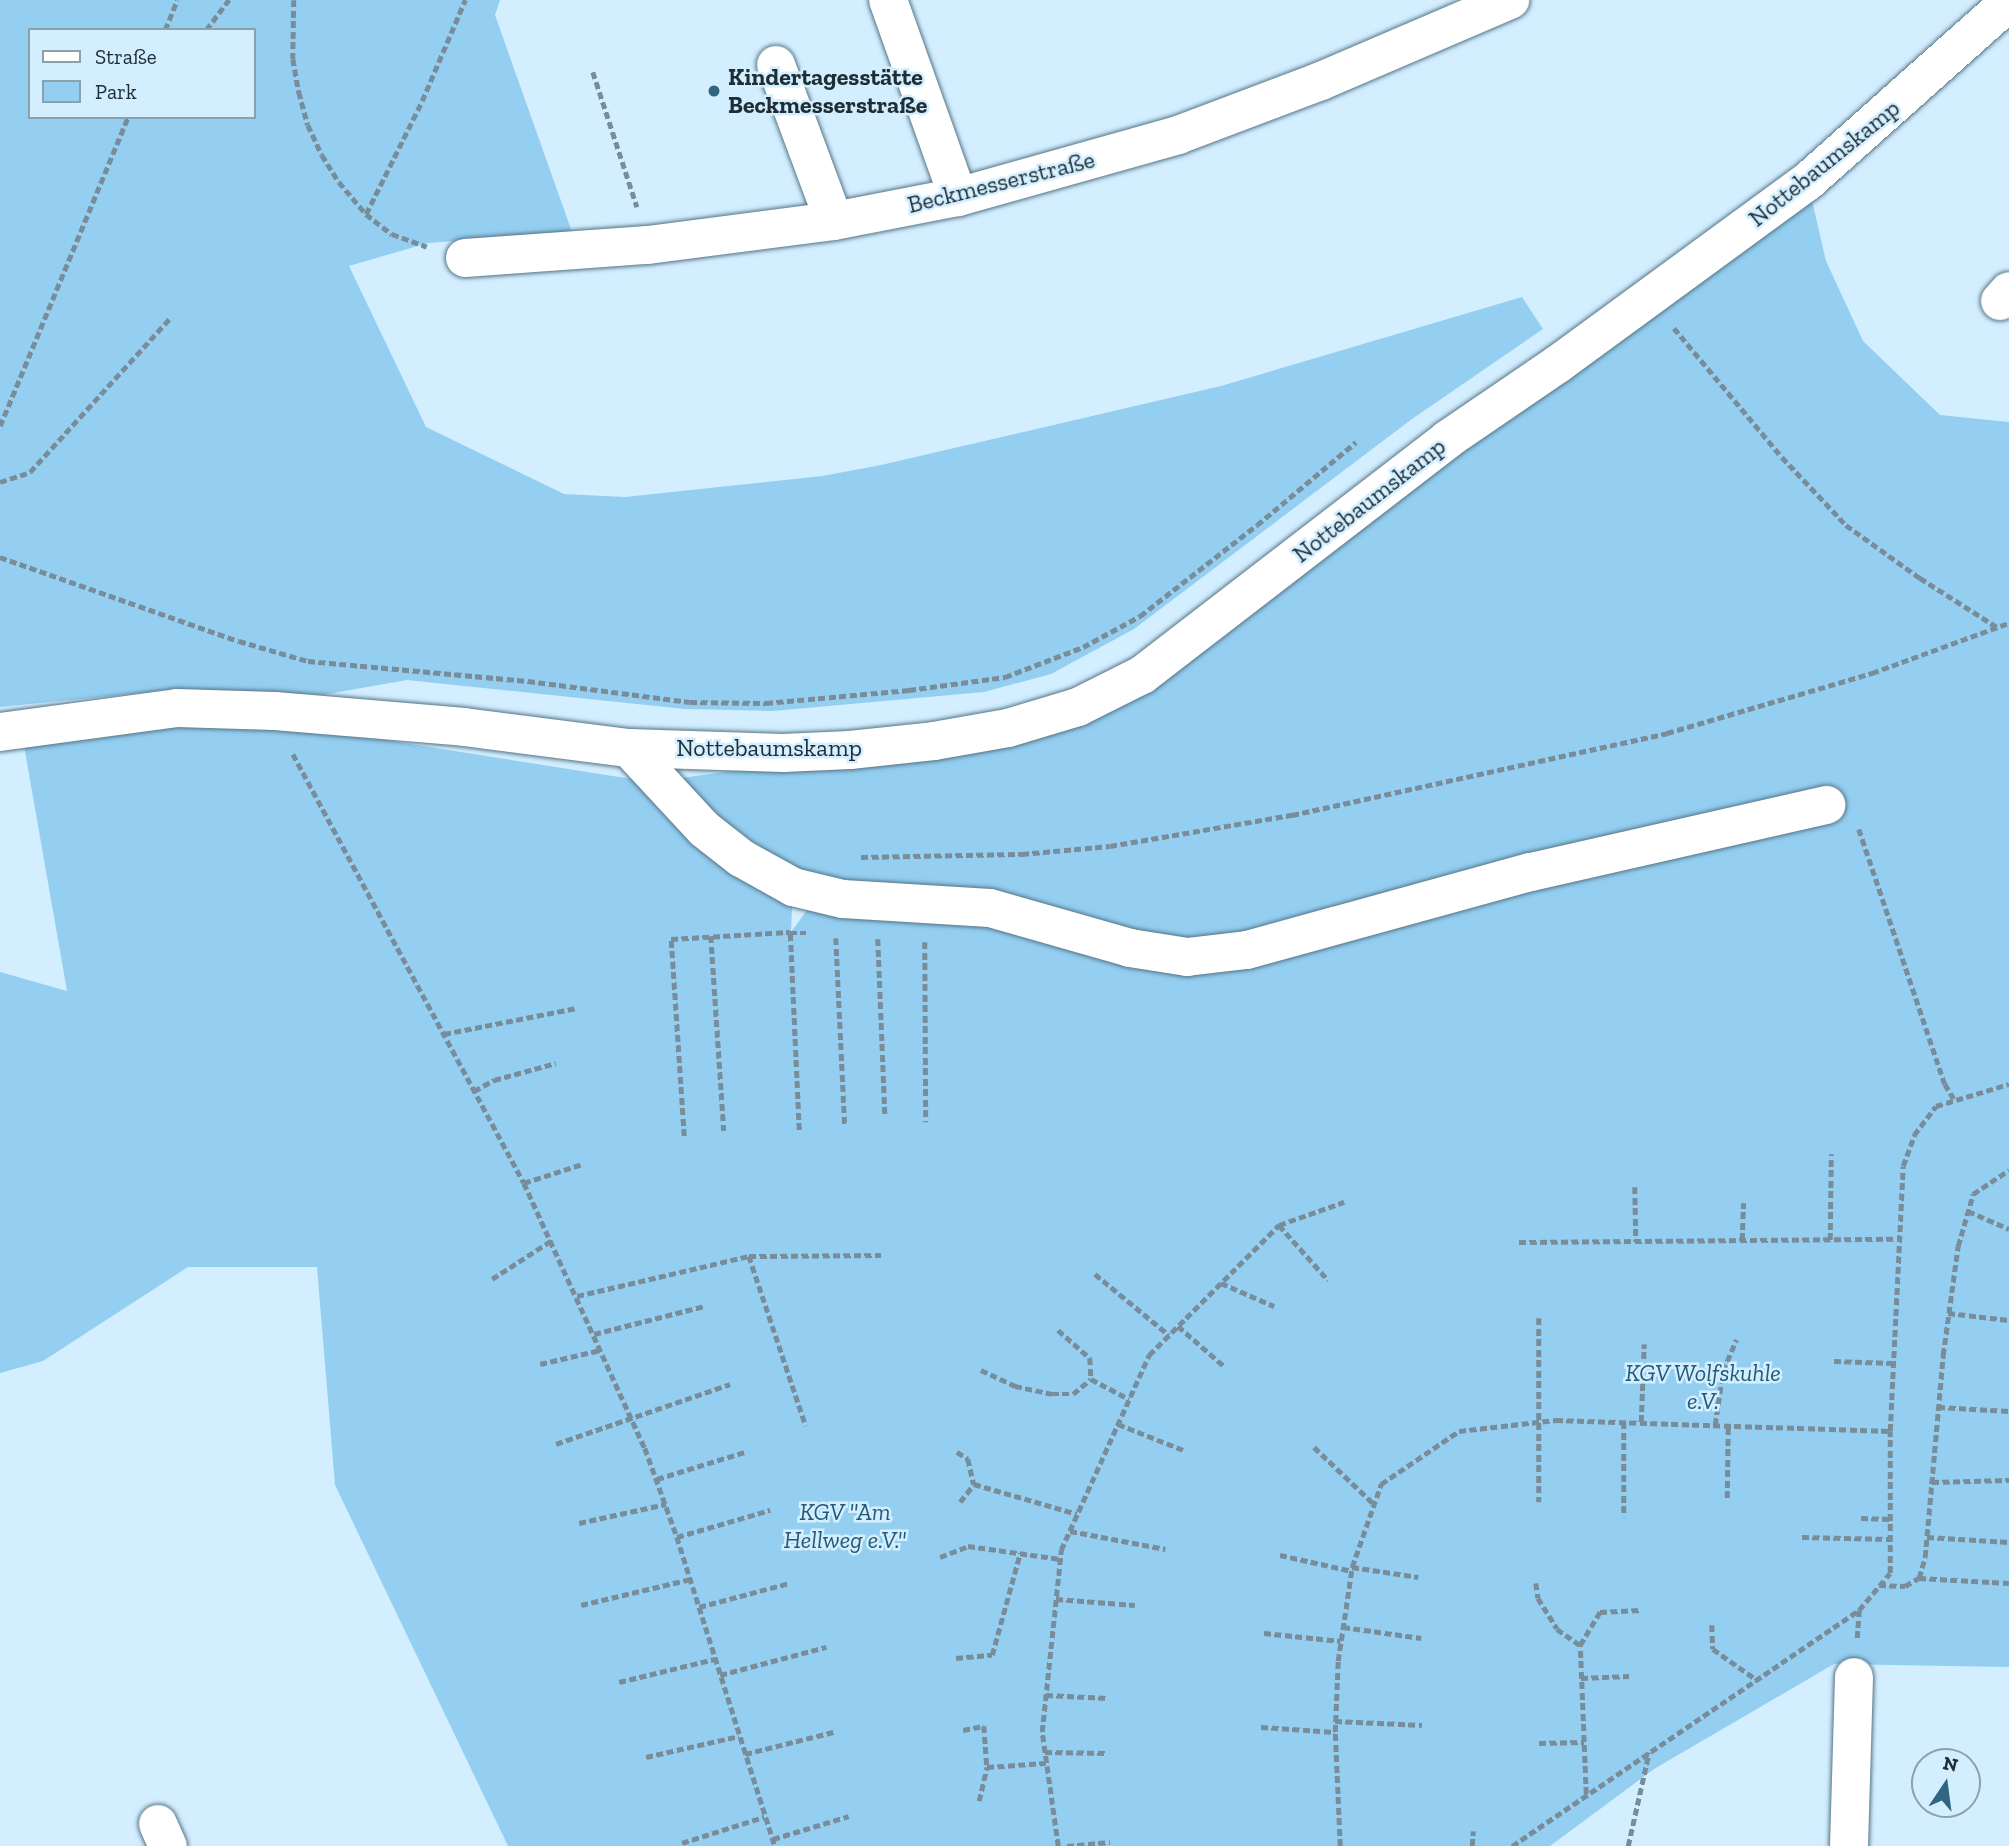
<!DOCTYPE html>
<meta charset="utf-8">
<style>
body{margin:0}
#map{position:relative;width:2009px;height:1846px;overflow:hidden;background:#d2eeff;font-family:"Zilla Slab",serif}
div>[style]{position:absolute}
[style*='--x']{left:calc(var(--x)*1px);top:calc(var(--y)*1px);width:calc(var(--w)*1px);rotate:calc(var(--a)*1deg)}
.green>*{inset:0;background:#94cff1}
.path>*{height:4.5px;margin-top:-2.25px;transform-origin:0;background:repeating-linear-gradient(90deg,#788d99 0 7px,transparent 0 10.5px)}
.roads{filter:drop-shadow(0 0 2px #557587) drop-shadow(0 0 2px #557587)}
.minor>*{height:38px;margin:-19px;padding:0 19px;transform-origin:19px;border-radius:19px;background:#fff}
.dots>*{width:19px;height:19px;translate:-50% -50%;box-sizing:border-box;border:4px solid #d2eeff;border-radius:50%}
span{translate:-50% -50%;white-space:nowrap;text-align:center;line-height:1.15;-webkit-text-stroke:5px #d2eeff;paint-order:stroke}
.poi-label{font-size:24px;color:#1f2d35;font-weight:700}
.left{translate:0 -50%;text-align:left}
.street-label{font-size:24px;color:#1f2d35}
.park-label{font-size:24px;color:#255a75;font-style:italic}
.legend{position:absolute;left:28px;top:28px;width:228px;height:91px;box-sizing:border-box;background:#d2eeff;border:2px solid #8aa1ae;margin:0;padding:9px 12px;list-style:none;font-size:21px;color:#1f2d35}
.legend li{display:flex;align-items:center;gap:14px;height:35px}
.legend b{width:35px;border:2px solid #8aa1ae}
.north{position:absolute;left:1911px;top:1748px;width:70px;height:70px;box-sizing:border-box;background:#d2eeff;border:2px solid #8aa1ae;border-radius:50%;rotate:13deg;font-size:19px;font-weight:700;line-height:28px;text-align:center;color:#1f2d35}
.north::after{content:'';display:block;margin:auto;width:24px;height:32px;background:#306681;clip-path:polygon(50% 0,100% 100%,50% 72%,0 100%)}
</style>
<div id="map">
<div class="green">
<i style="clip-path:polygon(evenodd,0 0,500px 0,495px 15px,572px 232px,428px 243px,349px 266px,426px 427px,564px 494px,625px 497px,822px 476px,881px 465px,1221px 386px,1522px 297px,1543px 329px,1412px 419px,1134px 629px,1051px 674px,984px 692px,773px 711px,684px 709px,407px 680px,322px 695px,180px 689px,0 707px,0 0,30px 30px,254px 30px,254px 117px,30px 117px,30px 30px)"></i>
<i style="clip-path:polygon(1808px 183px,1826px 261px,1863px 341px,1940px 415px,2009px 422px,2009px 1667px,1834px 1664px,1654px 1769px,1550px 1846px,508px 1846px,335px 1485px,317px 1267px,188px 1267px,43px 1361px,0 1373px,0 972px,67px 991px,23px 740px,174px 721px,315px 729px,638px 780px,793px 887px,791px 932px,818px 895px,803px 889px,674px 779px,826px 758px,1083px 713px)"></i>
</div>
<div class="path">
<i style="--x:294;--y:0;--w:59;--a:91"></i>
<i style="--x:293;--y:59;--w:34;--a:80"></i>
<i style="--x:299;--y:92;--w:34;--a:75"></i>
<i style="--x:308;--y:125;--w:33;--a:65"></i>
<i style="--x:322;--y:155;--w:32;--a:58"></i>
<i style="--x:339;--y:182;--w:42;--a:49.8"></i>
<i style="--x:366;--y:214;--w:33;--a:38"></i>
<i style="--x:392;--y:234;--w:37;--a:20"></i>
<i style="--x:165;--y:30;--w:32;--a:-68"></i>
<i style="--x:206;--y:30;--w:38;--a:-53"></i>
<i style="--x:593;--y:72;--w:142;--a:71.9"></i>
<i style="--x:366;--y:214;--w:126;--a:-63.6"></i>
<i style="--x:422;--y:101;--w:110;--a:-66.9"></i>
<i style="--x:1674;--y:328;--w:168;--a:50.1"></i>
<i style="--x:1782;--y:457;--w:93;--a:46.7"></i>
<i style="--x:1846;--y:525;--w:91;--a:35.6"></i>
<i style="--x:1920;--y:578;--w:91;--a:32.5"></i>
<i style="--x:0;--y:426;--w:334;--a:-67.5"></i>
<i style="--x:0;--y:482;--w:32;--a:-18"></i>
<i style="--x:30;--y:472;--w:210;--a:-47.7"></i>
<i style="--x:0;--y:557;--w:253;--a:19.4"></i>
<i style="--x:239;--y:641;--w:72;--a:16.2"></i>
<i style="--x:308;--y:661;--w:221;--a:5.2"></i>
<i style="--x:528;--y:681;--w:163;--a:7.4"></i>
<i style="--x:690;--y:702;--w:76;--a:0.8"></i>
<i style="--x:766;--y:703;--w:144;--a:-5.2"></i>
<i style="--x:909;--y:690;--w:97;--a:-7.7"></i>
<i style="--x:1005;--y:677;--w:84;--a:-21"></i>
<i style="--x:1083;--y:647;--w:65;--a:-28.5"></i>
<i style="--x:1140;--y:616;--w:148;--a:-37.9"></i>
<i style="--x:1257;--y:525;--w:129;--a:-40"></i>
<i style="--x:293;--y:754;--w:487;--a:61.7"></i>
<i style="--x:524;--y:1183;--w:291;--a:65.5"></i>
<i style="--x:645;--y:1448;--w:95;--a:70.2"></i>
<i style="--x:677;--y:1537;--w:324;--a:72.4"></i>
<i style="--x:1859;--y:829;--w:269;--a:71.4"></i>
<i style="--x:1945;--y:1084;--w:17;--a:59"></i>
<i style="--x:861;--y:857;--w:161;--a:-1.1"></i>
<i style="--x:1022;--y:854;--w:88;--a:-5.2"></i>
<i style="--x:1110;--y:846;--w:185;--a:-9.7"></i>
<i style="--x:1292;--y:815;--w:384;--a:-12.3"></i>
<i style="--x:1667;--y:733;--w:214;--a:-16.3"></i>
<i style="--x:1872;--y:673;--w:146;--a:-20.1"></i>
<i style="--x:711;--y:936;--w:195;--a:86.2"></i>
<i style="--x:836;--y:938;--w:188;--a:87.3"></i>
<i style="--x:878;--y:939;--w:178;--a:87.7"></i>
<i style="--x:925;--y:942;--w:180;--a:89.7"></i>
<i style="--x:444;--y:1034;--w:135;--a:-11.1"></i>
<i style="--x:474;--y:1091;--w:23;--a:-29"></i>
<i style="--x:494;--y:1080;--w:64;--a:-15.3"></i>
<i style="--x:799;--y:1130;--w:197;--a:-92.6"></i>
<i style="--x:790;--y:933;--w:16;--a:0"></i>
<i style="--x:684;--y:1136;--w:197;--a:-93.8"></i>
<i style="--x:671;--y:939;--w:119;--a:-3.4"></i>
<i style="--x:524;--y:1183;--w:61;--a:-18.1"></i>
<i style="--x:1635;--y:1187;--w:54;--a:88.9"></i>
<i style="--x:1968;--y:1211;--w:45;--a:23.7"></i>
<i style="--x:1279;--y:1225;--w:74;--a:48.3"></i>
<i style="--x:1742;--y:1240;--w:37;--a:-88"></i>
<i style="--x:1830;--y:1240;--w:86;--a:-89.3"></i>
<i style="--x:1519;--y:1242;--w:379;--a:-0.5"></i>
<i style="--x:749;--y:1256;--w:179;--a:71.5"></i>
<i style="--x:1095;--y:1274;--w:96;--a:39.5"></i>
<i style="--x:492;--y:1279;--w:72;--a:-33"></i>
<i style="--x:1221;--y:1283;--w:58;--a:23.5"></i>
<i style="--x:577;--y:1296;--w:177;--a:-13.1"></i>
<i style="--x:749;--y:1256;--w:132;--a:-0.4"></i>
<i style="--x:1948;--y:1313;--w:61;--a:6.5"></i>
<i style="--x:1539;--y:1318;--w:184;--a:90"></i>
<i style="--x:1178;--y:1326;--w:62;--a:41.1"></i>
<i style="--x:1058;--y:1330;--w:43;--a:41.2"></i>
<i style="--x:1090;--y:1358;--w:21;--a:87"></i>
<i style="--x:594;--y:1334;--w:114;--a:-14.2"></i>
<i style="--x:1834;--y:1361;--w:59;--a:1.9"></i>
<i style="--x:540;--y:1364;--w:62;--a:-13.1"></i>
<i style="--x:981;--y:1370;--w:38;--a:25"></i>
<i style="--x:1015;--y:1386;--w:38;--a:12"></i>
<i style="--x:1052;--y:1394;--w:21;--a:0"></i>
<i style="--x:1073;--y:1394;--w:23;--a:-40"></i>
<i style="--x:1091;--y:1379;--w:43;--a:27.8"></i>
<i style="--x:1938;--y:1407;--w:71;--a:3.2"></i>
<i style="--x:1624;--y:1422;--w:95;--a:90"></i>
<i style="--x:1641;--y:1422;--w:78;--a:-87.8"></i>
<i style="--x:1118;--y:1424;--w:73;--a:21.7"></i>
<i style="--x:1715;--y:1425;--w:55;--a:-81.6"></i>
<i style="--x:1723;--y:1371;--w:34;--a:-67"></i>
<i style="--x:556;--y:1444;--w:184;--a:-19"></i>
<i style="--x:1314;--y:1447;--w:83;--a:43.5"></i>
<i style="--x:957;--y:1452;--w:13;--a:32"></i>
<i style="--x:968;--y:1459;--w:26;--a:77"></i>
<i style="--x:657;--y:1479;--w:92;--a:-17.1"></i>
<i style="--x:1932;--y:1482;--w:77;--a:-1.5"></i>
<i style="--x:974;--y:1484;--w:107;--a:16.2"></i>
<i style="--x:1727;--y:1498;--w:73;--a:-89.2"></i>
<i style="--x:960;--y:1502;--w:23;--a:-52"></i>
<i style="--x:1861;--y:1518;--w:29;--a:2"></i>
<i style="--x:579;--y:1523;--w:89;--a:-12.3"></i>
<i style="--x:1070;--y:1531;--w:97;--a:10.7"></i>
<i style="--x:677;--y:1537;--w:97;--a:-16.2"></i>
<i style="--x:1802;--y:1537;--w:88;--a:1.3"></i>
<i style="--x:1927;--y:1537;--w:82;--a:3.5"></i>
<i style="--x:1280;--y:1555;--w:74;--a:12.5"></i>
<i style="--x:940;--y:1557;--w:30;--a:-21"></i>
<i style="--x:968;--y:1546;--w:93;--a:8"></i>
<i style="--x:1352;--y:1567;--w:67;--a:8.6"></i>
<i style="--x:1919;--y:1578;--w:90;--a:3.2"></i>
<i style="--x:1536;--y:1583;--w:15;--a:82"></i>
<i style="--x:1538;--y:1598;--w:36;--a:58"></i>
<i style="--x:1557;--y:1629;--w:28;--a:35"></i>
<i style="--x:1879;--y:1585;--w:26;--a:2"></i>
<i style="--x:1905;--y:1586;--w:16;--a:-30"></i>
<i style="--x:1919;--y:1578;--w:22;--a:-74"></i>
<i style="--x:1925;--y:1557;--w:203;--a:-84.9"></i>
<i style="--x:1943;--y:1355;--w:110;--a:-82.2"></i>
<i style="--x:1958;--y:1246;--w:54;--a:-73.9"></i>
<i style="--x:1973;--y:1194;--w:43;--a:-33.7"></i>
<i style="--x:1056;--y:1599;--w:79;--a:4.3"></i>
<i style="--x:581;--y:1605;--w:113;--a:-13.3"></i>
<i style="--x:699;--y:1607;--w:93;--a:-14.9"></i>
<i style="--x:1712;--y:1625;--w:24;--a:88"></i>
<i style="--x:1713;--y:1649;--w:54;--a:35.2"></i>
<i style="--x:1343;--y:1627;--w:79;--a:8"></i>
<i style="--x:1264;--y:1633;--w:77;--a:5.9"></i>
<i style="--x:1857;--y:1638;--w:28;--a:-86"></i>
<i style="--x:956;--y:1658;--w:36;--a:-5"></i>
<i style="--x:992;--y:1655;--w:106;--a:-74.6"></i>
<i style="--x:720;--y:1675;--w:110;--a:-14.8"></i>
<i style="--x:1581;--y:1678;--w:48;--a:-2.4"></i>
<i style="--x:619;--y:1682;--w:99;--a:-13.5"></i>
<i style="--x:1046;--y:1695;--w:62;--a:2.8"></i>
<i style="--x:1335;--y:1721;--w:87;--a:2.6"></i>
<i style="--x:1261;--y:1727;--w:74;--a:3.9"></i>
<i style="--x:963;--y:1730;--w:21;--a:-11"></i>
<i style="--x:984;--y:1726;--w:41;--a:85.8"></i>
<i style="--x:1539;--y:1743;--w:45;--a:-1.3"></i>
<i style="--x:1045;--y:1752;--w:61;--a:0.9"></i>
<i style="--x:745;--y:1754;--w:91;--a:-14"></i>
<i style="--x:646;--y:1757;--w:95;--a:-12.7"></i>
<i style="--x:1586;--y:1794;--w:149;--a:-92.3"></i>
<i style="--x:1580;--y:1645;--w:39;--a:-59"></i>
<i style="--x:1600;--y:1612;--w:40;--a:-2.9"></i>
<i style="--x:979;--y:1801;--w:35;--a:-77"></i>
<i style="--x:987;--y:1767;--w:59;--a:-3.9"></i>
<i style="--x:773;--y:1839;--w:79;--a:-16.8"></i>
<i style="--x:682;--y:1843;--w:86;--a:-17.6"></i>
<i style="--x:1058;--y:1846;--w:115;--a:-98"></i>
<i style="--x:1042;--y:1732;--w:183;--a:-84"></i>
<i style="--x:1061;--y:1550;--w:214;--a:-65.7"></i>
<i style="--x:1149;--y:1355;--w:184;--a:-45"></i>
<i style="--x:1279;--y:1225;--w:69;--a:-19.5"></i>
<i style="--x:1067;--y:1846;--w:43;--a:-5.3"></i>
<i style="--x:1340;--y:1846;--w:114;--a:-92.5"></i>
<i style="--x:1335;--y:1732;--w:71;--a:-87.6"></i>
<i style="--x:1338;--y:1661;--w:95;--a:-81.5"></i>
<i style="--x:1352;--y:1567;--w:88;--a:-70.7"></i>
<i style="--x:1381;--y:1484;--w:94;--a:-34.2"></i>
<i style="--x:1459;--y:1431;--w:98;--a:-6.5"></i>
<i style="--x:1556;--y:1420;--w:334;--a:1.9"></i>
<i style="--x:1472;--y:1846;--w:15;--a:-86"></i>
<i style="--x:1512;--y:1846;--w:420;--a:-34.2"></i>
<i style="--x:1859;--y:1610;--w:48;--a:-50"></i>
<i style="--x:1890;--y:1573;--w:142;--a:-90"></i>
<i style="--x:1890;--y:1431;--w:265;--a:-87.2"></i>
<i style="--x:1903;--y:1166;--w:33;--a:-70"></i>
<i style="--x:1914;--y:1135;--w:36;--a:-53"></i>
<i style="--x:1936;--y:1106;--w:76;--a:-16.8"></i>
<i style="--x:1628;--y:1846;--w:96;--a:-77.4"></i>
</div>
<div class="roads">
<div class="minor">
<i style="--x:888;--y:0;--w:209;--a:70.4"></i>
<i style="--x:776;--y:65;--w:166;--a:69.6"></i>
<i style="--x:465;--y:258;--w:183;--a:-4.1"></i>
<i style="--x:648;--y:245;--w:188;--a:-7.4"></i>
<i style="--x:834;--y:221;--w:126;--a:-11"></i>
<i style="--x:958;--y:197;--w:229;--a:-15.7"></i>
<i style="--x:1178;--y:135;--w:153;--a:-20.7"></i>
<i style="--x:1321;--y:81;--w:206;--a:-23.2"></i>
<i style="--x:2000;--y:301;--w:13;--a:-48"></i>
<i style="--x:0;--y:732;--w:179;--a:-7.7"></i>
<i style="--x:177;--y:708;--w:98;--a:1.8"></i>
<i style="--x:275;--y:711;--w:190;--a:4.8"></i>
<i style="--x:464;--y:727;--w:166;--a:7.3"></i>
<i style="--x:629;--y:748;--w:154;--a:1.9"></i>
<i style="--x:783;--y:753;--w:67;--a:-2.6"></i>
<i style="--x:850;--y:750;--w:84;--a:-6.1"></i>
<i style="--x:934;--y:741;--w:75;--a:-10"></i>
<i style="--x:1008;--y:728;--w:73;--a:-16.7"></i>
<i style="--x:1078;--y:707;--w:72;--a:-26.6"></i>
<i style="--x:1142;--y:675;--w:386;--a:-37.6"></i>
<i style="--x:1448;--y:439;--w:133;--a:-34.3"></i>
<i style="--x:1558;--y:364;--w:308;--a:-36.2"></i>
<i style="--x:1807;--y:182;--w:271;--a:-41.7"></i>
<i style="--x:629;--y:748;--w:110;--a:47.2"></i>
<i style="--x:704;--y:829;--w:47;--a:38.1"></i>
<i style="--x:741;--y:858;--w:60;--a:29.1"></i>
<i style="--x:793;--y:887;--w:51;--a:13.5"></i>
<i style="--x:843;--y:899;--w:147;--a:3.5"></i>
<i style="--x:990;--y:908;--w:146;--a:15.9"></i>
<i style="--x:1130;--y:948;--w:58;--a:9"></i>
<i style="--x:1187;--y:957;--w:60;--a:-6.7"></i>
<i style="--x:1247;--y:950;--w:295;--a:-15.4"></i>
<i style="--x:1531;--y:872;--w:303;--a:-12.8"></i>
<i style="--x:158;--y:1824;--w:24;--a:66"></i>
<i style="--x:1849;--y:1846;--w:169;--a:-88.3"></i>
</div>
</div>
<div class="dots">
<i style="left:714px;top:91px;background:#306681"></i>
</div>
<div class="poi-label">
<span class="left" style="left:728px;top:91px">Kindertagesstätte<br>Beckmesserstraße</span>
</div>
<div class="street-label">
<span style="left:1824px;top:163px;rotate:-39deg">Nottebaumskamp</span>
<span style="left:1001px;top:182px;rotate:-14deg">Beckmesserstraße</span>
<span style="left:1369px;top:500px;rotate:-38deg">Nottebaumskamp</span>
<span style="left:769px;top:748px">Nottebaumskamp</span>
</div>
<div class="park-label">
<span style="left:1703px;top:1387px">KGV Wolfskuhle<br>e.V.</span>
<span style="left:845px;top:1526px">KGV "Am<br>Hellweg e.V."</span>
</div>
<ul class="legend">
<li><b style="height:9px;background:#fff"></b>Straße</li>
<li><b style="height:19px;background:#94cff1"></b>Park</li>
</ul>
<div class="north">N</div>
</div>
